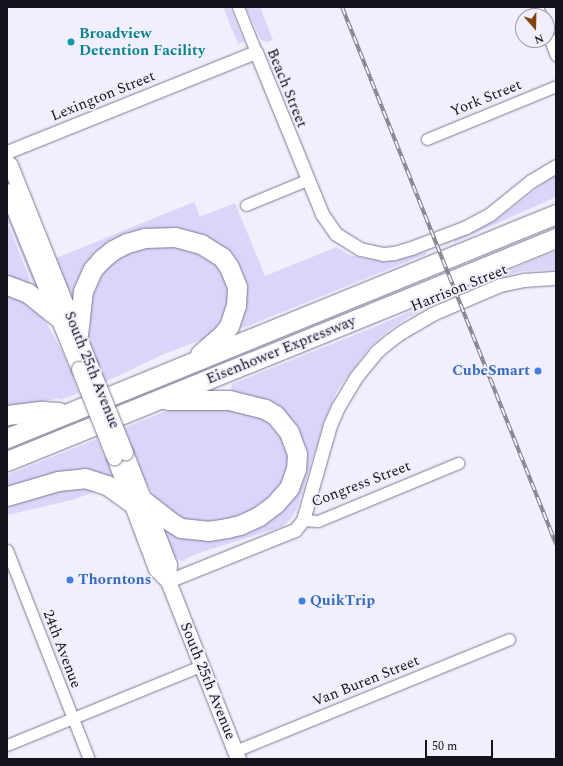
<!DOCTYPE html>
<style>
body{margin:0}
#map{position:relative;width:563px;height:766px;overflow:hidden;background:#f1effc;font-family:Spectral,serif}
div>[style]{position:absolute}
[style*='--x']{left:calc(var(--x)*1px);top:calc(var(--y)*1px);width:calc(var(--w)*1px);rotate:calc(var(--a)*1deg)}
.green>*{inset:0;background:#dad5f9}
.roads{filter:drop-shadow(0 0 1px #7b7793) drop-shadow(0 0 1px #7b7793)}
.minor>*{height:11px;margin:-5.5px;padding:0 5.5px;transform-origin:5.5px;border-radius:5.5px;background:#fff}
.tertiary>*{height:13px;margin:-6.5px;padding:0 6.5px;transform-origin:6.5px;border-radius:6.5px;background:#fff}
.secondary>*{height:15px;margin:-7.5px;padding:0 7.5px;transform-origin:7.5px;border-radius:7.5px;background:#fff}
.motorway>*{height:19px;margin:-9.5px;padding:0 9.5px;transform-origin:9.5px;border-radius:9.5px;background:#fff}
.rail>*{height:4px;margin-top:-2px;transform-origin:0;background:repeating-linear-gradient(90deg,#f1effc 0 8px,#817f8b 0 16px);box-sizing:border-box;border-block:1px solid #817f8b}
.bridges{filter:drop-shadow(0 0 1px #7b7793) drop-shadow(0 0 1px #7b7793)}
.secondary-bridge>*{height:15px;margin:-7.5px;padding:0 7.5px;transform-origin:7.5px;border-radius:7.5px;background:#fff}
.dots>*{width:11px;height:11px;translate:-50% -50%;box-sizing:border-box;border:2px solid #f1effc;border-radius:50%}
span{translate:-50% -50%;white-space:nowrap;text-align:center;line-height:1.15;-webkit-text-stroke:4px #f1effc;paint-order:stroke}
.culture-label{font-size:15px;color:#0d838f;font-weight:700}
.left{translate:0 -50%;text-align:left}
.street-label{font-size:15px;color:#14121d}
.shop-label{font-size:15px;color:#366cbe;font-weight:700}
.right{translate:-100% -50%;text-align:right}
.frame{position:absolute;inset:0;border:8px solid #14121d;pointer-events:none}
.north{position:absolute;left:515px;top:8px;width:40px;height:40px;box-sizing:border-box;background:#f1effc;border:1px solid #9997a3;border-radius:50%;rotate:160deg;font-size:11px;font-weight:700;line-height:16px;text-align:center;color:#14121d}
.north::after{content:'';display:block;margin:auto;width:14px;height:18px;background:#844211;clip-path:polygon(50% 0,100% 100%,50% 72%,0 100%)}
.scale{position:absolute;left:425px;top:740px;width:68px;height:18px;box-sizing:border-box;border:2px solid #14121d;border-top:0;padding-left:5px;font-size:12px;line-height:14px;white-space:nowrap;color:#14121d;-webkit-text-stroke:3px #f1effc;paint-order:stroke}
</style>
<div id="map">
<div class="green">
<i style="clip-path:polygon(223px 7px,230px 7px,244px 42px,238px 44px)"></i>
<i style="clip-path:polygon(246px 7px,260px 7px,273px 40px,267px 42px,261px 40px)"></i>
<i style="clip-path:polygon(556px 175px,556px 197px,455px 242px,454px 240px,474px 232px,499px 218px,541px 185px)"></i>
<i style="clip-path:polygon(194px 202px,200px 217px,235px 203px,265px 276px,337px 247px,349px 255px,382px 262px,394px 261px,426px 252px,426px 254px,238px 330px,233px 325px,238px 316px,217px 249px,128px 239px,74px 303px,54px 259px)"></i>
<i style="clip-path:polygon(7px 212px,46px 301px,32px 289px,34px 285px,10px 225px,7px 223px)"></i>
<i style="clip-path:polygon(7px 226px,9px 226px,32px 285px,7px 281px)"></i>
<i style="clip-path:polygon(176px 245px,192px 250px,214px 262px,222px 271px,229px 290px,226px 316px,214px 335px,164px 354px,105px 382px,95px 355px,93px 356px,91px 351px,85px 317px,94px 282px,104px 268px,128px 251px,146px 246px)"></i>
<i style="clip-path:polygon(556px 251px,556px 270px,522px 271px,473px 287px,473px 285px)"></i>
<i style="clip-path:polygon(7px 292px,39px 310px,63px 353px,79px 393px,60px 400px,59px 398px,34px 404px,7px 408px)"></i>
<i style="clip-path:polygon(444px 297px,444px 298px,407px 318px,389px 330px,369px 348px,337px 391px,324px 421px,297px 509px,290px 520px,281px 527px,202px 552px,185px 559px,185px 562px,175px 558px,157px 517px,174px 529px,267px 517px,300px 443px,231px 392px,232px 384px,377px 326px)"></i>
<i style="clip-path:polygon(200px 407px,223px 407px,264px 417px,281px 432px,290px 463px,281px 488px,244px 516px,212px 523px,186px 522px,156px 501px,133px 458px,136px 456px,124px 428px,169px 410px)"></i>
<i style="clip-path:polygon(97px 439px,114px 479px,7px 491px,7px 475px)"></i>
<i style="clip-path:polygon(63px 484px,105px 488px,72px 500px,7px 515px,7px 501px)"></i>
</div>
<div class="roads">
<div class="minor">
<i style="--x:238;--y:7;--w:48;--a:68.2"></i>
<i style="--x:537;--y:7;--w:10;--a:66"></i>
<i style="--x:547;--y:32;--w:25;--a:69"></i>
<i style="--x:427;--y:139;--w:139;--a:-22.3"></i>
<i style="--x:246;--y:205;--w:66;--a:-22.3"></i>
<i style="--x:303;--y:520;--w:15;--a:4"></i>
<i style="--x:318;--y:521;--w:152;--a:-22.5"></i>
<i style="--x:7;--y:550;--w:225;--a:68.6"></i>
<i style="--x:7;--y:745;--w:209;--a:-22.2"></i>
<i style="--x:235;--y:751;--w:296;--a:-22.2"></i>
</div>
<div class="tertiary">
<i style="--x:7;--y:152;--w:268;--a:-21.9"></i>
<i style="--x:256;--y:52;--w:175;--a:67.8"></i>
<i style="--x:322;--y:214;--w:24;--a:55"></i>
<i style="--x:336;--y:234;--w:28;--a:32"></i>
<i style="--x:360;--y:249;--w:24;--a:12"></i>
<i style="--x:383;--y:254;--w:11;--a:-5"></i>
<i style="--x:394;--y:253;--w:18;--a:-16"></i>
<i style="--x:411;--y:248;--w:59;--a:-20.9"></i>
<i style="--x:466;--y:227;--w:27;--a:-28"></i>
<i style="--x:490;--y:214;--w:53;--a:-38.8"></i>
<i style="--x:531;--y:181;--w:29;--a:-31"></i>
<i style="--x:168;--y:581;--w:137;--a:-21.9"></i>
<i style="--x:295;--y:530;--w:13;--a:-51"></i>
<i style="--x:303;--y:520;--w:99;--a:-74.1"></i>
<i style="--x:330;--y:425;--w:20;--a:-66"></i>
<i style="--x:338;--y:407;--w:35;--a:-59"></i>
<i style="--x:356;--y:377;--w:32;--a:-51"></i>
<i style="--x:376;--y:352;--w:17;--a:-40"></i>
<i style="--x:389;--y:341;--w:17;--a:-36"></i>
<i style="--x:403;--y:331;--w:34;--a:-30"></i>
<i style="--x:432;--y:314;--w:74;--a:-23.1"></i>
<i style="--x:500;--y:285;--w:25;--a:-12"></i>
<i style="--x:524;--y:280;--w:32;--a:-4"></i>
</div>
<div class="secondary">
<i style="--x:7;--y:162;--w:4;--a:45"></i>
<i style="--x:10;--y:165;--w:215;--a:68.2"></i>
<i style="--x:7;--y:192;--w:191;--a:67.9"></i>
<i style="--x:125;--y:452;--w:120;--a:68.6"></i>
<i style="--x:169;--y:564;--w:17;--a:93"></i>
<i style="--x:114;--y:457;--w:120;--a:69.4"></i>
<i style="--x:156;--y:569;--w:17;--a:45"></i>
<i style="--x:168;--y:581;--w:191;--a:68.5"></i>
</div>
<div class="motorway">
<i style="--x:7;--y:195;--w:2;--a:-63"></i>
<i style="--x:7;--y:285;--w:22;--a:21"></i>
<i style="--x:28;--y:293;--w:38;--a:39"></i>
<i style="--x:78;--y:335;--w:44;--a:-83.5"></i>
<i style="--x:83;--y:291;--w:24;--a:-66"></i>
<i style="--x:93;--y:269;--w:13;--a:-48"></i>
<i style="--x:102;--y:259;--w:14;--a:-39"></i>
<i style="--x:113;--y:250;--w:16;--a:-27"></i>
<i style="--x:127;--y:243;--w:19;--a:-16"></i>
<i style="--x:145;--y:238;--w:30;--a:-2"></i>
<i style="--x:175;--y:237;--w:27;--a:15"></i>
<i style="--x:201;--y:244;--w:25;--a:32"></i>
<i style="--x:222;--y:257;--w:12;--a:55"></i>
<i style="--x:229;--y:267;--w:22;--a:68"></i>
<i style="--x:237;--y:287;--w:18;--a:93"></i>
<i style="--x:236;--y:305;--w:22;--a:108"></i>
<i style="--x:229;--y:326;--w:11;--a:128"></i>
<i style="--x:222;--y:335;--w:29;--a:139"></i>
<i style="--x:7;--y:415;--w:35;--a:-7"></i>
<i style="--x:42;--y:411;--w:17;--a:3"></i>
<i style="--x:7;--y:438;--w:593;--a:-22.2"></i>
<i style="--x:7;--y:461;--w:593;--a:-22.11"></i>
<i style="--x:7;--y:496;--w:53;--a:-16.4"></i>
<i style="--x:58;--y:481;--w:27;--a:-6"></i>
<i style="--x:85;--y:478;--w:23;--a:18"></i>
<i style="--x:107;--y:485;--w:29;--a:36"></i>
<i style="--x:144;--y:501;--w:31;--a:38"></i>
<i style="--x:168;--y:520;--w:15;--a:32"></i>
<i style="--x:181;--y:528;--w:27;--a:6"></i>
<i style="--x:208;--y:531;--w:19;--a:-9"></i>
<i style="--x:227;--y:528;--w:13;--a:-13"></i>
<i style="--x:240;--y:525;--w:21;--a:-25"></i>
<i style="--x:259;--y:516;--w:20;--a:-37"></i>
<i style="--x:275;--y:504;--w:21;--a:-49"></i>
<i style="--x:289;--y:488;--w:20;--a:-70"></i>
<i style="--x:296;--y:469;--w:15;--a:-86"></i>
<i style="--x:297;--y:454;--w:23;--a:-110"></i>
<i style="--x:289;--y:432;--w:22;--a:-129"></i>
<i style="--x:275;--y:415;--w:12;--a:-149"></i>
<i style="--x:265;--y:409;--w:37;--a:-166"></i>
<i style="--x:229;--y:400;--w:62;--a:180"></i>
</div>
</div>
<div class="rail">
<i style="--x:342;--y:7;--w:578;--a:68.27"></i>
</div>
<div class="bridges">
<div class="secondary-bridge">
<i style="--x:90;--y:365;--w:94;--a:68.1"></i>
<i style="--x:79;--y:369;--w:95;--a:68.3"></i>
</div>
</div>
<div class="dots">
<i style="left:71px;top:42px;background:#0f9aa8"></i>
<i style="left:538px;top:371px;background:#3f7fe0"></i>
<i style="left:70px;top:580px;background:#3f7fe0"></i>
<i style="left:302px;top:601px;background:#3f7fe0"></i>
</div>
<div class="culture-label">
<span class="left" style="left:79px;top:42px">Broadview<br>Detention Facility</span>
</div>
<div class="street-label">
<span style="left:287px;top:88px;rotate:68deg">Beach Street</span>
<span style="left:103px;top:96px;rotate:-22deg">Lexington Street</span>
<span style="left:486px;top:98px;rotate:-22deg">York Street</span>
<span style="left:459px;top:288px;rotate:-22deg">Harrison Street</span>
<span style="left:281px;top:350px;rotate:-22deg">Eisenhower Expressway</span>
<span style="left:92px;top:370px;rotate:68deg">South 25th Avenue</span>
<span style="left:361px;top:484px;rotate:-21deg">Congress Street</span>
<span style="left:62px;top:649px;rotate:69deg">24th Avenue</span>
<span style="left:208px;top:681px;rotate:68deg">South 25th Avenue</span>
<span style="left:366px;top:681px;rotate:-22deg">Van Buren Street</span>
</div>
<div class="shop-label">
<span class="right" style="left:530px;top:371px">CubeSmart</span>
<span class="left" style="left:78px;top:580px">Thorntons</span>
<span class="left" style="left:310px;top:601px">QuikTrip</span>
</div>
<div class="frame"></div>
<div class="north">N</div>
<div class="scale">50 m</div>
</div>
